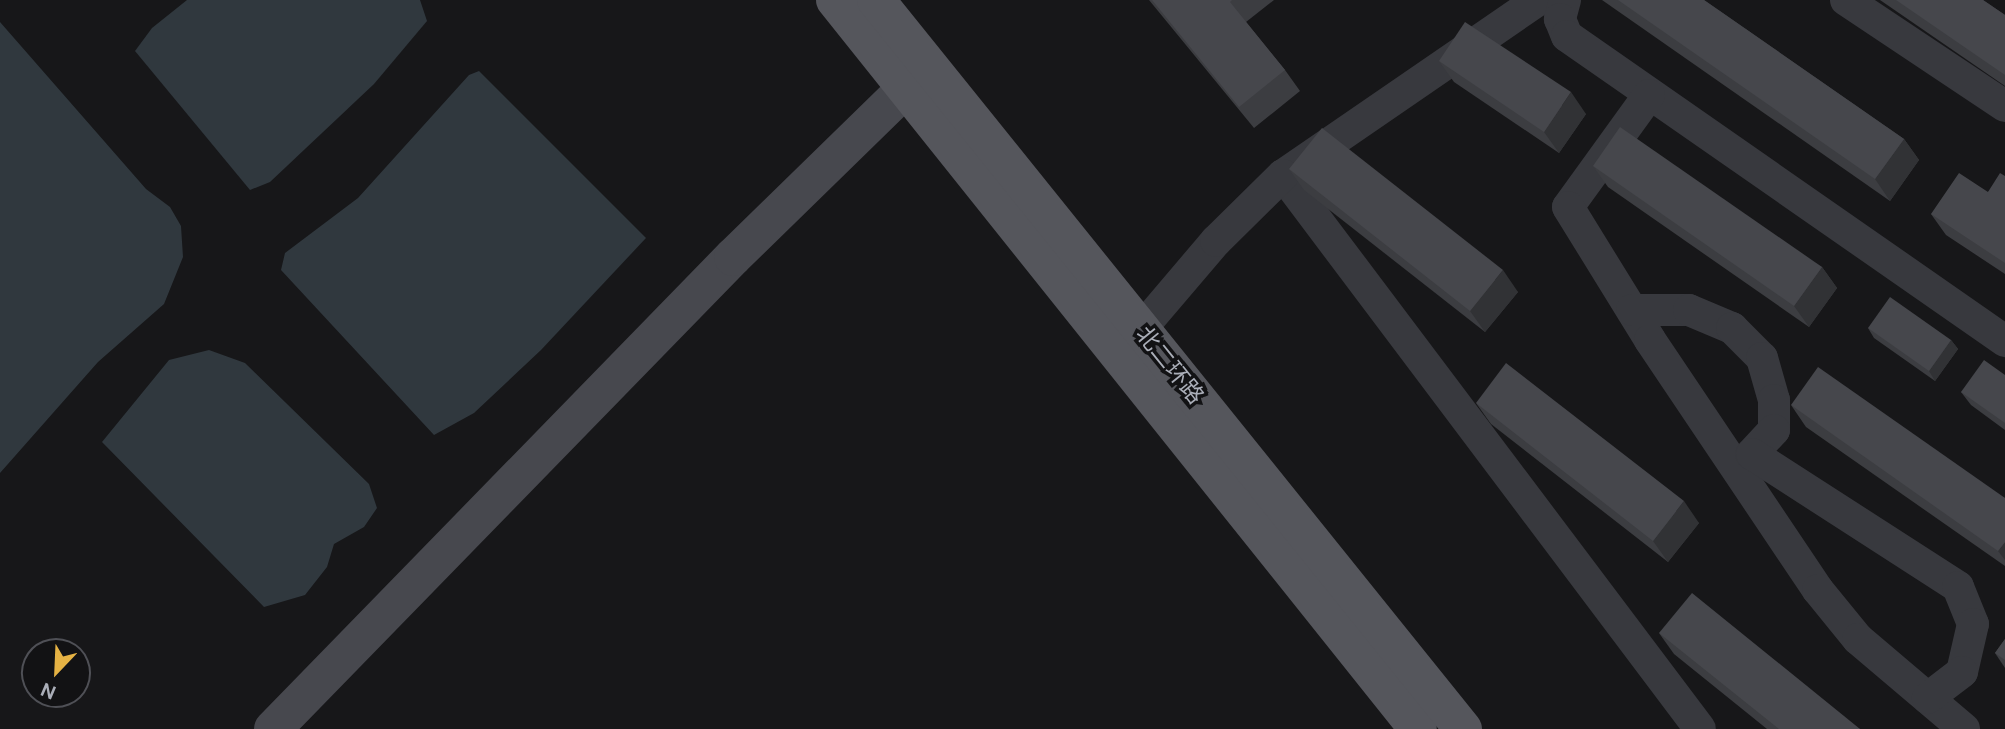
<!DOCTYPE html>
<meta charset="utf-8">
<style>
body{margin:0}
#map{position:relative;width:2005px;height:729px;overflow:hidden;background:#171719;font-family:"DM Sans","Noto Sans SC",sans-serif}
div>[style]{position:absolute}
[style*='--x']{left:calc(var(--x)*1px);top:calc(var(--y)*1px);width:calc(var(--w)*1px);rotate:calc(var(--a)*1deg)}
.water>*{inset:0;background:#30383e}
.street>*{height:32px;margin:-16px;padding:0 16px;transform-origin:16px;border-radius:16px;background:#38393e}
.secondary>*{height:38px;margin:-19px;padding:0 19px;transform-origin:19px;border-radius:19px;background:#47484e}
.primary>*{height:38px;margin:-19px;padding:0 19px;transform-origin:19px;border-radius:19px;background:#55565c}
.wall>*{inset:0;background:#3c3d41}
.shaded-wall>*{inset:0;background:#313235}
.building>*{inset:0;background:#46474c}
span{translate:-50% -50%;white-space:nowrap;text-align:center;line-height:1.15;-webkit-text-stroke:7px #121214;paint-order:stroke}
.street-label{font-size:23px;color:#aaaeb8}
.north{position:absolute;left:21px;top:638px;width:70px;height:70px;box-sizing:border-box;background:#121214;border:2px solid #4f5056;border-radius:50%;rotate:203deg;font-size:19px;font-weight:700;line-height:28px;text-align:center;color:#aaaeb8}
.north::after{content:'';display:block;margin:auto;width:24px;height:32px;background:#e5b244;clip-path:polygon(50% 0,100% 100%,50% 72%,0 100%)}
</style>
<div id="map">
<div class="water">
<i style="clip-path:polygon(187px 0,420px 0,427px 21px,374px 84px,270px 182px,250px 190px,135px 51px,152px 28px)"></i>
<i style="clip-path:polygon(0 22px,146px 189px,170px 207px,181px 226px,183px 257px,164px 304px,98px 362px,0 473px)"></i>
<i style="clip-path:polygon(479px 71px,646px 238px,541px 350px,474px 413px,434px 435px,281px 270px,285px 253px,358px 198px,469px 75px)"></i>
<i style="clip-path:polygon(209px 350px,245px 363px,369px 484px,377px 508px,364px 527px,334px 544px,327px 567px,305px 595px,264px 607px,102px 442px,169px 360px)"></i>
</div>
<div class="street">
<i style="--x:1538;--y:0;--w:309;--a:145.5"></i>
<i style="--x:1283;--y:175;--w:693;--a:53.03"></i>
<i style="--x:1565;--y:0;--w:20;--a:105"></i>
<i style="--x:1560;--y:19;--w:18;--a:68"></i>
<i style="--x:1567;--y:36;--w:534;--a:34.85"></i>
<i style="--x:1846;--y:0;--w:191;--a:33.7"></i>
<i style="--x:1649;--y:95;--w:138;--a:125.9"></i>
<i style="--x:1568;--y:207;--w:156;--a:58.3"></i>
<i style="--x:1650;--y:340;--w:301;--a:56.1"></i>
<i style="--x:1818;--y:590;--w:63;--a:50.8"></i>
<i style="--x:1858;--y:639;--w:139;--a:40.3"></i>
<i style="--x:1632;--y:310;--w:57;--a:0"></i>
<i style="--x:1689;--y:310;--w:47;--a:22.7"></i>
<i style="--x:1732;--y:328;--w:42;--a:45"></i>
<i style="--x:1762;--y:358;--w:44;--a:74.1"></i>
<i style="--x:1774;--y:400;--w:30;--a:90"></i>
<i style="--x:1774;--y:430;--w:33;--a:133"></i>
<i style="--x:1752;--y:454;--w:245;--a:32.8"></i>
<i style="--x:1958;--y:587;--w:40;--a:68"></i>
<i style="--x:1973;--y:624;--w:49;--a:102.9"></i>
<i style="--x:1962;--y:672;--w:43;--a:142.6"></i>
<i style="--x:1141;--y:329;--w:116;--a:-49.6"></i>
<i style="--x:1216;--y:241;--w:94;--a:-44.6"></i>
</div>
<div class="secondary">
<i style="--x:273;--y:729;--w:659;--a:-45.74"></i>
<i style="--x:733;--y:257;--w:242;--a:-44.3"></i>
</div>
<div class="primary">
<i style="--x:835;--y:0;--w:933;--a:51.35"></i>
<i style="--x:876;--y:0;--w:936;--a:51.16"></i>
</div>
<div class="wall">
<i style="clip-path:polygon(1149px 0,1274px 0,1246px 22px,1285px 70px,1300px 91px,1254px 128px)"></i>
<i style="clip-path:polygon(1602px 0,1704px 0,1904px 139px,1919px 160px,1890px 201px)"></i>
<i style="clip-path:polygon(1880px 0,1983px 0,2005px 15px,2005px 86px)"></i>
<i style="clip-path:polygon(1439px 61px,1586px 114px,1559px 153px,1454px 82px)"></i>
<i style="clip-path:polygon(1593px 166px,1822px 267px,1837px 288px,1809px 327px,1608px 187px)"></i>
<i style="clip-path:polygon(1289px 169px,1518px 292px,1485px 332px,1304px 190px)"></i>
<i style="clip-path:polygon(2005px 176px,2005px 274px,1946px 235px,1931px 214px,1988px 192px)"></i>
<i style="clip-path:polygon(1868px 328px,1951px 340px,1958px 349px,1935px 381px,1874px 338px)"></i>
<i style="clip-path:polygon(2005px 375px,2005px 430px,1971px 405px,1961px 392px)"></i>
<i style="clip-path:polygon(1476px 403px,1699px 523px,1668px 562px,1491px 424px)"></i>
<i style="clip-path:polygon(1791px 405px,2005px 498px,2005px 566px,1806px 427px)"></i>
<i style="clip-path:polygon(1659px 633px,1860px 729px,1767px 729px,1674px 654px)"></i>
<i style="clip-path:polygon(2005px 639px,2005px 668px,1995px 653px)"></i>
</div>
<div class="shaded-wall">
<i style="clip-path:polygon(1571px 92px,1586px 114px,1559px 153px,1544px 132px)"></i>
<i style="clip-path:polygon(1904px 139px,1919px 160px,1890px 201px,1875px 179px)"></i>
<i style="clip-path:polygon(1822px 267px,1837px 288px,1809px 327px,1794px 306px)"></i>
<i style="clip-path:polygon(1503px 270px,1518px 292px,1485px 332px,1470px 311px)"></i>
<i style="clip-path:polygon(1951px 340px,1958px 349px,1935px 381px,1929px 371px)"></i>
<i style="clip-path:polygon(1684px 501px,1699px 523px,1668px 562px,1653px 541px)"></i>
<i style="clip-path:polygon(2005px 542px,2005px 560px,1998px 551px)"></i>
</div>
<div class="building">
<i style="clip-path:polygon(1152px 0,1232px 0,1230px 2px,1285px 70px,1239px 107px)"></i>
<i style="clip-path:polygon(1618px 0,1704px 0,1904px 139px,1875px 179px)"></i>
<i style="clip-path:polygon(1896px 0,1983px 0,2005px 15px,2005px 75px)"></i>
<i style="clip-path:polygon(1465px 22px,1571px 92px,1544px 132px,1439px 61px)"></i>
<i style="clip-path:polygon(1620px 127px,1822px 267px,1794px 306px,1593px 166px)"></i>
<i style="clip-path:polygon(1322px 128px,1503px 270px,1470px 311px,1289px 169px)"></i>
<i style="clip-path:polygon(1959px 173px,1988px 192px,2000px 173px,2005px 176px,2005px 263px,1931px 214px)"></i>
<i style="clip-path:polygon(1890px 297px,1951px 340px,1929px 371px,1868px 328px)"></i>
<i style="clip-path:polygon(1984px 360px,2005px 375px,2005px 423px,1961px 392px)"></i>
<i style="clip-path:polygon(1506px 363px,1684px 501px,1653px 541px,1476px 403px)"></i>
<i style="clip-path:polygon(1818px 367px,2005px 498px,2005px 542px,1998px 551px,1791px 405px)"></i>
<i style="clip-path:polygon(1692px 593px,1860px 729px,1779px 729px,1659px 633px)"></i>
<i style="clip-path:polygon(2005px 639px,2005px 660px,1995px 653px)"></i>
</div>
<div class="street-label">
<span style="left:1170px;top:365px;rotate:51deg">北二环路</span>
</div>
<div class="north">N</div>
</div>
